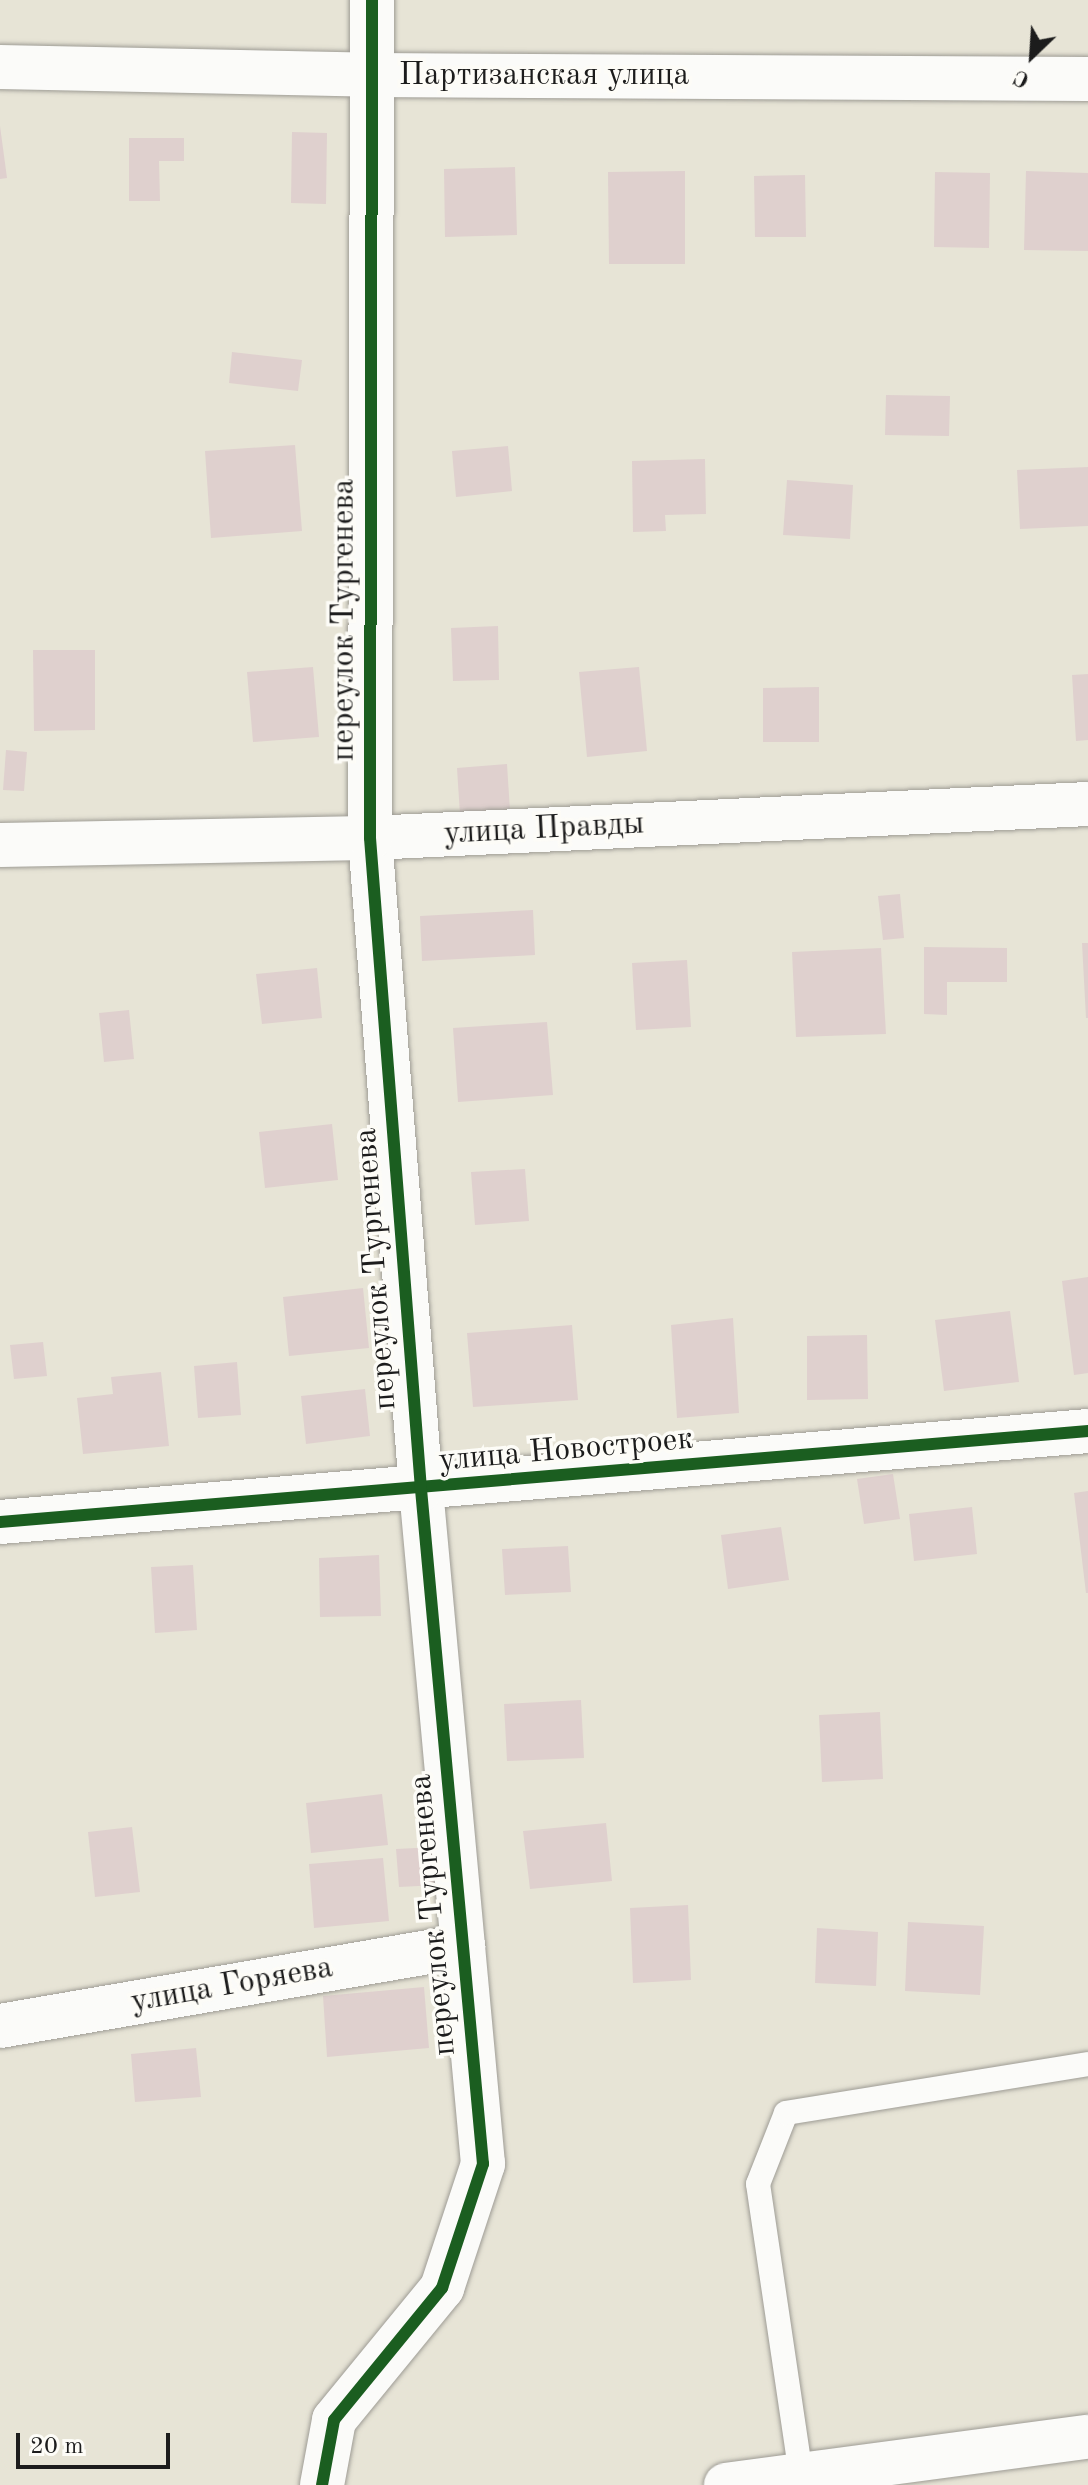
<!DOCTYPE html>
<meta charset="utf-8">
<style>
body{margin:0}
#map{position:relative;width:1088px;height:2485px;overflow:hidden;background:#e7e4d6;font-family:"Old Standard TT",serif}
div>[style]{position:absolute}
[style*='--x']{left:calc(var(--x)*1px);top:calc(var(--y)*1px);width:calc(var(--w)*1px);rotate:calc(var(--a)*1deg)}
.building>*{inset:0;background:#dfd0ce}
.roads{filter:drop-shadow(0 0 2px #9e9c95) drop-shadow(0 0 2px #9e9c95)}
.service>*{height:24px;margin:-12px;padding:0 12px;transform-origin:12px;border-radius:12px;background:#fbfbf9}
.minor>*{height:44px;margin:-22px;padding:0 22px;transform-origin:22px;border-radius:22px;background:#fbfbf9}
.tertiary>*{height:44px;margin:-22px;padding:0 22px;transform-origin:22px;border-radius:22px;background:#fbfbf9}
.primary>*{height:44px;margin:-22px;padding:0 22px;transform-origin:22px;border-radius:22px;background:#fbfbf9}
.cycleway>*{height:12px;margin:-6px;padding:0 6px;transform-origin:6px;border-radius:6px;background:#1b5e20}
span{translate:-50% -50%;white-space:nowrap;text-align:center;line-height:1.15;-webkit-text-stroke:7px #fdfcf7;paint-order:stroke}
.street-label{font-size:32px;color:#1c1c1c}
.north{position:absolute;left:992px;top:16px;width:80px;height:80px;-webkit-text-stroke:6px #fdfcf7;paint-order:stroke;rotate:205deg;font-size:22px;font-weight:700;line-height:32px;text-align:center;color:#1c1c1c}
.north::after{content:'';display:block;margin:auto;width:28px;height:36px;background:#1c1c1c;clip-path:polygon(50% 0,100% 100%,50% 72%,0 100%)}
.scale{position:absolute;left:16px;top:2433px;width:154px;height:36px;box-sizing:border-box;border:4px solid #1c1c1c;border-top:0;padding-left:10px;font-size:24px;line-height:28px;white-space:nowrap;color:#1c1c1c;-webkit-text-stroke:6px #fdfcf7;paint-order:stroke}
</style>
<div id="map">
<div class="building">
<i style="clip-path:polygon(0 126px,7px 178px,0 179px)"></i>
<i style="clip-path:polygon(292px 132px,327px 133px,326px 204px,291px 203px)"></i>
<i style="clip-path:polygon(129px 138px,184px 138px,184px 161px,159px 161px,160px 201px,129px 201px)"></i>
<i style="clip-path:polygon(515px 167px,517px 235px,445px 237px,444px 169px)"></i>
<i style="clip-path:polygon(685px 171px,685px 264px,609px 264px,608px 172px)"></i>
<i style="clip-path:polygon(1026px 171px,1088px 173px,1088px 251px,1024px 250px)"></i>
<i style="clip-path:polygon(935px 172px,990px 173px,989px 248px,934px 247px)"></i>
<i style="clip-path:polygon(805px 175px,806px 237px,755px 237px,754px 176px)"></i>
<i style="clip-path:polygon(232px 352px,302px 360px,298px 391px,229px 383px)"></i>
<i style="clip-path:polygon(886px 395px,950px 396px,949px 436px,885px 435px)"></i>
<i style="clip-path:polygon(295px 445px,302px 531px,211px 538px,205px 451px)"></i>
<i style="clip-path:polygon(508px 446px,512px 491px,456px 497px,452px 451px)"></i>
<i style="clip-path:polygon(705px 459px,706px 514px,665px 515px,666px 531px,633px 532px,632px 461px)"></i>
<i style="clip-path:polygon(1088px 467px,1088px 526px,1020px 529px,1017px 470px)"></i>
<i style="clip-path:polygon(787px 480px,853px 485px,850px 539px,783px 535px)"></i>
<i style="clip-path:polygon(498px 626px,499px 680px,453px 681px,451px 628px)"></i>
<i style="clip-path:polygon(33px 650px,95px 650px,95px 730px,34px 731px)"></i>
<i style="clip-path:polygon(313px 667px,319px 737px,253px 742px,247px 672px)"></i>
<i style="clip-path:polygon(639px 667px,647px 751px,587px 757px,579px 672px)"></i>
<i style="clip-path:polygon(1088px 674px,1088px 740px,1076px 741px,1072px 675px)"></i>
<i style="clip-path:polygon(819px 687px,819px 742px,763px 742px,763px 688px)"></i>
<i style="clip-path:polygon(6px 750px,27px 752px,24px 791px,3px 790px)"></i>
<i style="clip-path:polygon(507px 764px,510px 811px,460px 815px,457px 768px)"></i>
<i style="clip-path:polygon(900px 894px,904px 938px,883px 940px,878px 896px)"></i>
<i style="clip-path:polygon(533px 910px,535px 955px,422px 961px,420px 916px)"></i>
<i style="clip-path:polygon(1082px 943px,1088px 943px,1088px 1018px,1086px 1018px)"></i>
<i style="clip-path:polygon(924px 947px,1007px 948px,1007px 982px,947px 982px,947px 1015px,924px 1014px)"></i>
<i style="clip-path:polygon(881px 948px,886px 1034px,796px 1037px,792px 952px)"></i>
<i style="clip-path:polygon(687px 960px,691px 1027px,636px 1030px,632px 963px)"></i>
<i style="clip-path:polygon(317px 968px,322px 1018px,262px 1024px,256px 974px)"></i>
<i style="clip-path:polygon(129px 1010px,134px 1059px,104px 1062px,99px 1013px)"></i>
<i style="clip-path:polygon(547px 1022px,553px 1095px,458px 1102px,453px 1028px)"></i>
<i style="clip-path:polygon(332px 1124px,338px 1180px,265px 1188px,259px 1132px)"></i>
<i style="clip-path:polygon(525px 1169px,529px 1221px,475px 1225px,471px 1172px)"></i>
<i style="clip-path:polygon(1088px 1277px,1088px 1373px,1074px 1375px,1062px 1281px)"></i>
<i style="clip-path:polygon(363px 1288px,369px 1348px,289px 1356px,283px 1297px)"></i>
<i style="clip-path:polygon(1010px 1311px,1019px 1382px,944px 1391px,935px 1320px)"></i>
<i style="clip-path:polygon(733px 1318px,739px 1413px,677px 1418px,671px 1325px)"></i>
<i style="clip-path:polygon(572px 1325px,578px 1400px,473px 1407px,467px 1333px)"></i>
<i style="clip-path:polygon(867px 1335px,868px 1399px,807px 1400px,807px 1336px)"></i>
<i style="clip-path:polygon(43px 1342px,47px 1376px,14px 1379px,10px 1345px)"></i>
<i style="clip-path:polygon(237px 1362px,241px 1415px,198px 1418px,194px 1366px)"></i>
<i style="clip-path:polygon(161px 1372px,169px 1446px,83px 1454px,77px 1398px,113px 1394px,111px 1377px)"></i>
<i style="clip-path:polygon(365px 1389px,370px 1436px,306px 1444px,301px 1396px)"></i>
<i style="clip-path:polygon(893px 1474px,900px 1519px,864px 1524px,857px 1479px)"></i>
<i style="clip-path:polygon(1088px 1491px,1088px 1593px,1086px 1593px,1074px 1493px)"></i>
<i style="clip-path:polygon(972px 1507px,977px 1554px,914px 1561px,909px 1514px)"></i>
<i style="clip-path:polygon(781px 1527px,789px 1580px,728px 1589px,721px 1535px)"></i>
<i style="clip-path:polygon(568px 1546px,571px 1592px,505px 1595px,502px 1549px)"></i>
<i style="clip-path:polygon(379px 1555px,381px 1616px,320px 1617px,319px 1558px)"></i>
<i style="clip-path:polygon(193px 1565px,197px 1630px,155px 1633px,151px 1567px)"></i>
<i style="clip-path:polygon(581px 1700px,584px 1758px,507px 1761px,504px 1704px)"></i>
<i style="clip-path:polygon(880px 1712px,883px 1779px,822px 1782px,819px 1715px)"></i>
<i style="clip-path:polygon(382px 1794px,388px 1845px,311px 1853px,306px 1803px)"></i>
<i style="clip-path:polygon(606px 1823px,612px 1881px,530px 1889px,523px 1831px)"></i>
<i style="clip-path:polygon(132px 1827px,140px 1892px,95px 1897px,88px 1832px)"></i>
<i style="clip-path:polygon(436px 1847px,438px 1885px,399px 1887px,396px 1849px)"></i>
<i style="clip-path:polygon(383px 1858px,389px 1921px,314px 1928px,309px 1864px)"></i>
<i style="clip-path:polygon(688px 1905px,691px 1980px,633px 1983px,630px 1908px)"></i>
<i style="clip-path:polygon(908px 1922px,984px 1926px,980px 1995px,905px 1991px)"></i>
<i style="clip-path:polygon(817px 1928px,878px 1932px,876px 1986px,815px 1983px)"></i>
<i style="clip-path:polygon(424px 1987px,429px 2048px,327px 2057px,323px 1996px)"></i>
<i style="clip-path:polygon(196px 2048px,201px 2097px,135px 2102px,131px 2054px)"></i>
</div>
<div class="roads">
<div class="service">
<i style="--x:801;--y:2475;--w:294;--a:-98.4"></i>
<i style="--x:758;--y:2184;--w:76;--a:-68.5"></i>
<i style="--x:786;--y:2113;--w:306;--a:-9.2"></i>
</div>
<div class="minor">
<i style="--x:0;--y:845;--w:370;--a:-1.1"></i>
<i style="--x:370;--y:838;--w:719;--a:-2.71"></i>
<i style="--x:0;--y:1522;--w:1092;--a:-4.78"></i>
<i style="--x:0;--y:2026;--w:470;--a:-9.8"></i>
<i style="--x:322;--y:2485;--w:66;--a:-79.5"></i>
<i style="--x:334;--y:2420;--w:171;--a:-50.7"></i>
<i style="--x:442;--y:2288;--w:131;--a:-71.7"></i>
<i style="--x:483;--y:2164;--w:678;--a:-95.25"></i>
<i style="--x:421;--y:1489;--w:653;--a:-94.48"></i>
<i style="--x:370;--y:838;--w:838;--a:-89.86"></i>
</div>
<div class="tertiary">
<i style="--x:0;--y:67;--w:372;--a:1.2"></i>
<i style="--x:372;--y:75;--w:716;--a:0.32"></i>
</div>
<div class="primary">
<i style="--x:726;--y:2485;--w:365;--a:-7.6"></i>
</div>
</div>
<div class="cycleway">
<i style="--x:0;--y:1522;--w:1092;--a:-4.78"></i>
<i style="--x:322;--y:2485;--w:66;--a:-79.5"></i>
<i style="--x:334;--y:2420;--w:171;--a:-50.7"></i>
<i style="--x:442;--y:2288;--w:131;--a:-71.7"></i>
<i style="--x:483;--y:2164;--w:678;--a:-95.25"></i>
<i style="--x:421;--y:1489;--w:653;--a:-94.48"></i>
<i style="--x:370;--y:838;--w:838;--a:-89.86"></i>
</div>
<div class="street-label">
<span style="left:544px;top:76px">Партизанская улица</span>
<span style="left:345px;top:620px;rotate:-90deg">переулок Тургенева</span>
<span style="left:544px;top:830px;rotate:-3deg">улица Правды</span>
<span style="left:377px;top:1269px;rotate:-94deg">переулок Тургенева</span>
<span style="left:566px;top:1451px;rotate:-5deg">улица Новостроек</span>
<span style="left:434px;top:1915px;rotate:-95deg">переулок Тургенева</span>
<span style="left:232px;top:1986px;rotate:-10deg">улица Горяева</span>
</div>
<div class="north">С</div>
<div class="scale">20 m</div>
</div>
